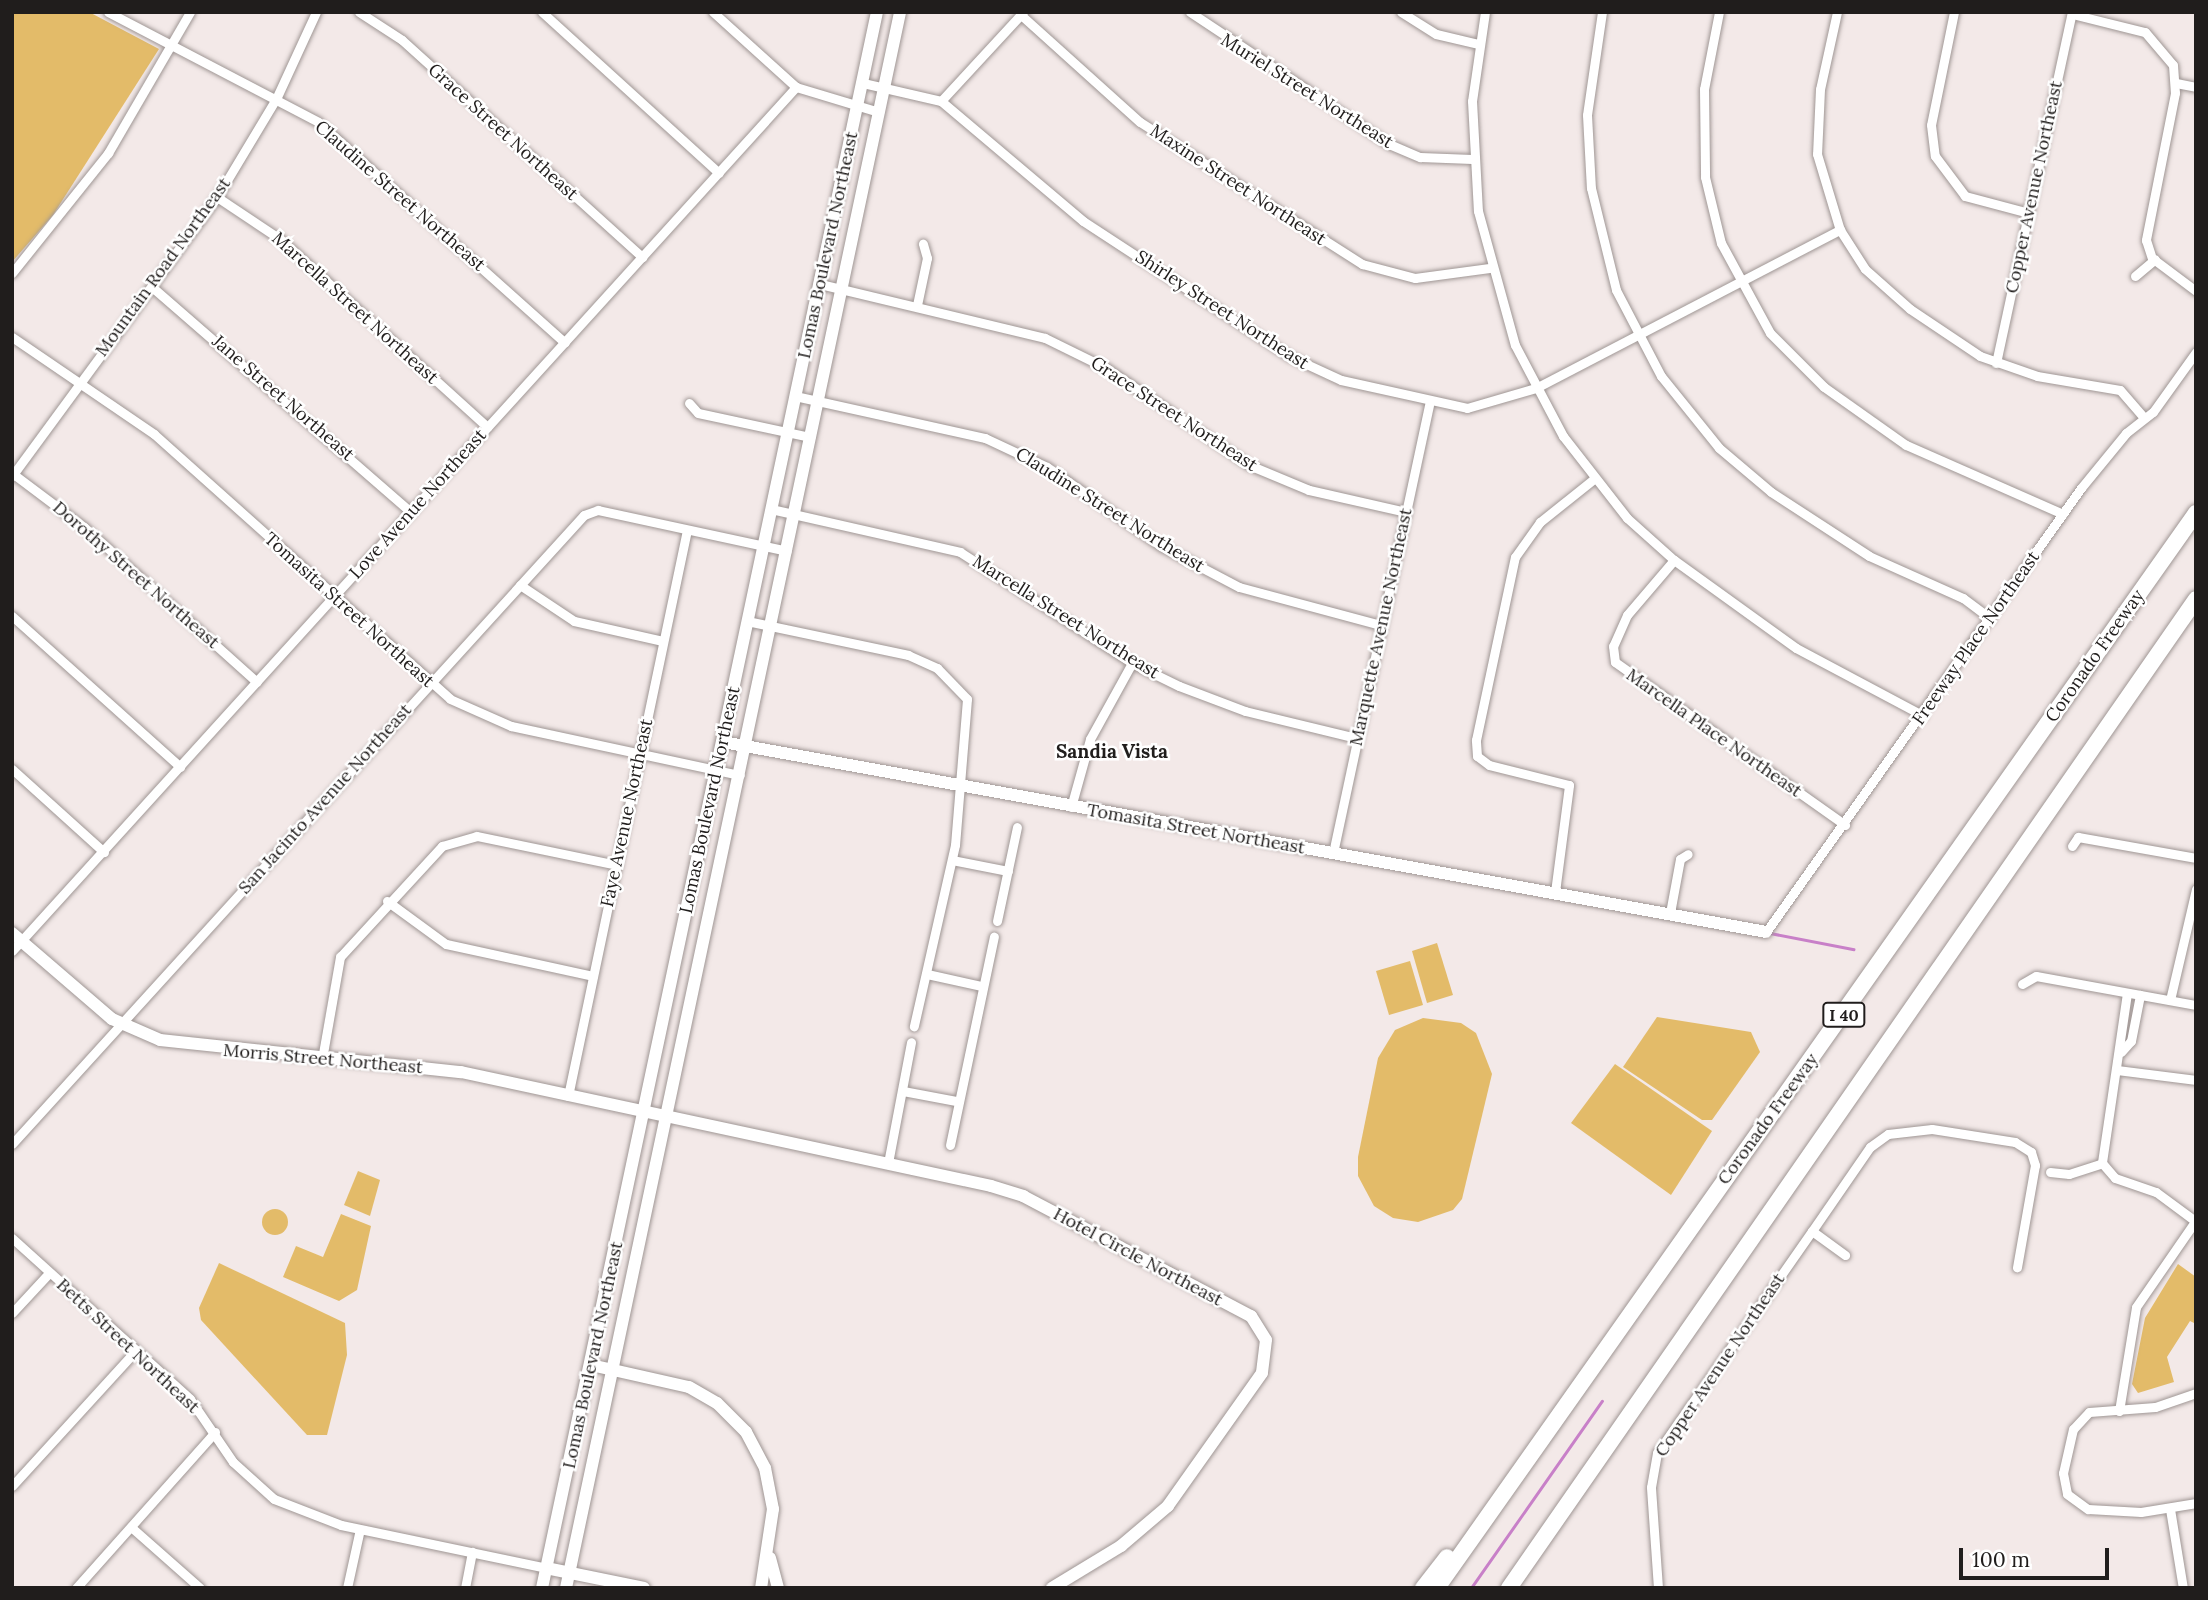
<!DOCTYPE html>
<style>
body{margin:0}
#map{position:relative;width:2208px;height:1600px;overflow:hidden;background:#f3e9e8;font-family:Lora,serif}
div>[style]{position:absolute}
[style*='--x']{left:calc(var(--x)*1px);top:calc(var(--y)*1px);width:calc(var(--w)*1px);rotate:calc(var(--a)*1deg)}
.green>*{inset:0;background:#e3bb69}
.round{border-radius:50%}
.stream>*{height:2.5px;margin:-1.25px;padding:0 1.25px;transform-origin:1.25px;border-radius:1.25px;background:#c880c8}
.roads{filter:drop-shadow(0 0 2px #9f9694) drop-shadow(0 0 2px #9f9694)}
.street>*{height:9px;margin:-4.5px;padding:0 4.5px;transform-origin:4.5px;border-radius:4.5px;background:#fff}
.secondary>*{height:12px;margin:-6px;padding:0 6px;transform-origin:6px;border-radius:6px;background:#fff}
.highway>*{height:16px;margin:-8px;padding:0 8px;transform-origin:8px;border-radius:8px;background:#fff}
span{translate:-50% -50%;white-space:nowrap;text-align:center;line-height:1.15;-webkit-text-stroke:5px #fff;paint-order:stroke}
.shield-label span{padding:2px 5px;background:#fff;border:2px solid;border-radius:5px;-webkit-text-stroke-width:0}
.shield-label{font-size:16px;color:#201d1c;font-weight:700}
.street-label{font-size:18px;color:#201d1c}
.neighbourhood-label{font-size:19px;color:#201d1c;font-weight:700}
.frame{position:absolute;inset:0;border:14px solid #201d1c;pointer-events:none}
.scale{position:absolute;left:1959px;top:1548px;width:150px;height:32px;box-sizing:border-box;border:4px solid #201d1c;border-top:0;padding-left:9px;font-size:21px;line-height:24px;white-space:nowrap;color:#201d1c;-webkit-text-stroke:5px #fff;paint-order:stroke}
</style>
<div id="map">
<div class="green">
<i style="clip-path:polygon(12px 12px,89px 12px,159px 49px,53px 215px,12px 262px)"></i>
<i style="clip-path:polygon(1437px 943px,1453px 995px,1427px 1003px,1412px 951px)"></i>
<i style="clip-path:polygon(1410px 961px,1423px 1005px,1389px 1015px,1376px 971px)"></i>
<i style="clip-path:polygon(1657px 1017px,1751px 1032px,1760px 1052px,1712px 1120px,1702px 1120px,1623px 1067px)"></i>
<i style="clip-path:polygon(1423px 1018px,1461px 1023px,1476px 1033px,1492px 1074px,1462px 1199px,1453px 1210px,1418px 1222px,1393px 1218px,1374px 1206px,1358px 1176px,1358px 1157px,1378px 1058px,1395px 1030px)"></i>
<i style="clip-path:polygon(1615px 1064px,1712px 1131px,1671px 1195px,1571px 1123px)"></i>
<i style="clip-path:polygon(358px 1171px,380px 1180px,370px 1216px,344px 1205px)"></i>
<i class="round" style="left:262px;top:1209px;width:26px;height:26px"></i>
<i style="clip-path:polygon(341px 1214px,371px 1226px,357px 1290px,339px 1301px,283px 1277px,296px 1246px,323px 1257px)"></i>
<i style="clip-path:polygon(219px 1263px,345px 1323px,347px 1355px,327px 1435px,307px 1435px,201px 1320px,199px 1308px)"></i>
<i style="clip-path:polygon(2178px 1264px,2196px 1277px,2196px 1324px,2190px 1321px,2167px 1357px,2174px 1382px,2138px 1393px,2132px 1384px,2145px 1318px)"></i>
</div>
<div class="stream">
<i style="--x:1770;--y:933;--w:85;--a:10.9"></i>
<i style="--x:1471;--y:1588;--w:228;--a:-55"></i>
</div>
<div class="roads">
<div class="street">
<i style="--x:108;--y:12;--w:237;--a:27.6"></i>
<i style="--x:318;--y:122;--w:331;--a:41.8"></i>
<i style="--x:359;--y:12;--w:51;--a:33.1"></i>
<i style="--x:402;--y:40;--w:324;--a:42.1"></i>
<i style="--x:542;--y:12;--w:239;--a:42.3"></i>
<i style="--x:713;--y:12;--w:112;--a:42.1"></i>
<i style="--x:796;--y:87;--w:87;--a:16.8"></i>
<i style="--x:1190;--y:12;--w:239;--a:33.6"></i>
<i style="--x:1389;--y:144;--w:34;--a:23"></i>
<i style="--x:1420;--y:157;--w:52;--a:2.2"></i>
<i style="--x:1401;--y:12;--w:41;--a:32.2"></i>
<i style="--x:1436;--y:34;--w:43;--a:13.4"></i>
<i style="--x:1485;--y:12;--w:90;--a:98.3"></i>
<i style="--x:1472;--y:101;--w:110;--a:86.9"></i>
<i style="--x:1478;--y:211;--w:139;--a:74.6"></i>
<i style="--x:1515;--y:345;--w:103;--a:62.2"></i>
<i style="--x:1563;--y:436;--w:104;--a:52"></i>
<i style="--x:1627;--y:518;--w:63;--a:41.8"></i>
<i style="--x:1674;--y:560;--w:150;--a:35.8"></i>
<i style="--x:1796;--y:648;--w:143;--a:28"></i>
<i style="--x:1602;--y:12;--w:104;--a:98.3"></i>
<i style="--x:1587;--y:115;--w:73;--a:86.9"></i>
<i style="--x:1591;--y:188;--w:105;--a:76.2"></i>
<i style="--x:1616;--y:290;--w:97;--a:62.4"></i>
<i style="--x:1661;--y:376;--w:92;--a:51.1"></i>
<i style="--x:1719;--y:448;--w:68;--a:40.2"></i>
<i style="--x:1771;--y:492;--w:117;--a:33.1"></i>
<i style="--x:1869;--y:556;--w:103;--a:24.1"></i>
<i style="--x:1963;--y:598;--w:34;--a:37"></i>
<i style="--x:1719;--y:12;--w:78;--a:101"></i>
<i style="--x:1704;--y:89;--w:88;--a:89.3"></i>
<i style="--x:1705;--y:177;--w:68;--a:76.4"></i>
<i style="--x:1721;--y:243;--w:102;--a:61.4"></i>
<i style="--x:1770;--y:333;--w:76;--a:45"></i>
<i style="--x:1824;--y:387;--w:100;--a:35.3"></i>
<i style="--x:1906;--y:445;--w:171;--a:23.7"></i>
<i style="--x:1837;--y:12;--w:79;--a:102.4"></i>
<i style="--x:1820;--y:89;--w:65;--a:92.6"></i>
<i style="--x:1817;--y:154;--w:79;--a:73.2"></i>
<i style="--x:1840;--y:230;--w:46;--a:57.3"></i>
<i style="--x:1865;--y:269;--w:60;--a:41.6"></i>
<i style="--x:1910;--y:309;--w:84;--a:33.9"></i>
<i style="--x:1980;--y:356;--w:60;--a:19.3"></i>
<i style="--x:2037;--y:376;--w:84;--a:9.6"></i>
<i style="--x:2120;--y:390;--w:37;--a:49"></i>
<i style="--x:1954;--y:12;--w:115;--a:101.5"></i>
<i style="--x:1931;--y:125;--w:31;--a:83"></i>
<i style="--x:1935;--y:156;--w:50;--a:53.1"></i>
<i style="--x:1965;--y:196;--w:66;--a:14.9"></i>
<i style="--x:2072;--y:14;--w:75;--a:13.9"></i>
<i style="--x:2145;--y:32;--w:43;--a:49.7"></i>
<i style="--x:2173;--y:65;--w:28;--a:86"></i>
<i style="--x:2175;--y:93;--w:150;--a:101.2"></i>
<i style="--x:2146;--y:240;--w:19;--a:72"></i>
<i style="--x:2152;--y:258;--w:55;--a:36.9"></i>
<i style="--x:1021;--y:15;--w:160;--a:42"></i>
<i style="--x:1140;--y:122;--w:264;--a:32.6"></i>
<i style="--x:1362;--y:264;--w:55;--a:14.8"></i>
<i style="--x:1415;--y:278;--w:75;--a:-7.7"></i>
<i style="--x:863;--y:83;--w:80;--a:13"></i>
<i style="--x:941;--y:101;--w:186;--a:40.2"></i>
<i style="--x:1083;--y:221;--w:246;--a:33.2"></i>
<i style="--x:1289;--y:356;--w:57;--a:24.8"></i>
<i style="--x:1341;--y:380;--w:129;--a:12.5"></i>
<i style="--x:1467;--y:408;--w:72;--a:-16.2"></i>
<i style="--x:1536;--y:388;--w:343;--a:-27.5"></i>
<i style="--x:2176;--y:83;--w:20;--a:11"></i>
<i style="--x:941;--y:101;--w:121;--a:-47.3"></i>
<i style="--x:217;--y:197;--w:76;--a:33.7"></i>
<i style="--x:280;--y:239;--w:280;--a:42.2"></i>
<i style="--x:12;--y:273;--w:154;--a:-51.3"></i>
<i style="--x:108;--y:153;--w:163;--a:-59.8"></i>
<i style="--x:2135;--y:276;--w:26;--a:-40"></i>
<i style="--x:820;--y:284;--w:231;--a:13.5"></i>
<i style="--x:1045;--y:338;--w:68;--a:26.2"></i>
<i style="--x:1106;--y:368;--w:173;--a:34.1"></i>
<i style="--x:1249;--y:465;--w:65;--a:22.6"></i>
<i style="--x:1309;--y:490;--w:99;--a:12.8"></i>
<i style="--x:152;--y:287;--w:343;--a:41"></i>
<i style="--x:917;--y:305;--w:48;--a:-78"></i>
<i style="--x:927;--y:258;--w:15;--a:-106"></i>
<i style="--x:12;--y:337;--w:172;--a:34.3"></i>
<i style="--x:154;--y:434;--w:397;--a:41.8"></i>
<i style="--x:450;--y:699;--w:67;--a:23.9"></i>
<i style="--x:511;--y:726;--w:234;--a:12.1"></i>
<i style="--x:1996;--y:363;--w:359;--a:-77.8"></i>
<i style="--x:795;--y:396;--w:195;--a:12.5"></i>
<i style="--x:985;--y:438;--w:68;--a:25.1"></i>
<i style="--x:1047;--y:467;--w:139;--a:34.7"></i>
<i style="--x:1161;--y:546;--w:88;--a:27.7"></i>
<i style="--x:1239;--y:587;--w:147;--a:15"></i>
<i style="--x:689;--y:403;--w:13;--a:48"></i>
<i style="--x:698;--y:413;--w:115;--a:12.1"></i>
<i style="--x:12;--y:473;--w:90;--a:36.9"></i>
<i style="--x:84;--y:527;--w:232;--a:41.9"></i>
<i style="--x:12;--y:476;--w:346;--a:-53.7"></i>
<i style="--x:217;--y:197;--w:114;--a:-59"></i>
<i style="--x:276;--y:99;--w:96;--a:-65.3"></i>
<i style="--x:771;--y:509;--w:194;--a:12.8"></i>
<i style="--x:960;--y:552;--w:205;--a:32.8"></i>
<i style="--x:1132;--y:663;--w:52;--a:26.1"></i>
<i style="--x:1179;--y:686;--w:71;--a:20.7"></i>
<i style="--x:1245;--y:711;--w:115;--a:13.6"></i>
<i style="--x:1674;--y:560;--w:72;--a:130.5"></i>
<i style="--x:1627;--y:615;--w:34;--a:114"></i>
<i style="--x:1613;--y:646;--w:16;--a:83"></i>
<i style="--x:1615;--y:662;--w:282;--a:35.3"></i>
<i style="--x:520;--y:585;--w:65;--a:33.7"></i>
<i style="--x:574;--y:621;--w:91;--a:12.7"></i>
<i style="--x:12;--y:616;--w:226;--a:41.9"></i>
<i style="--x:747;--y:621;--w:165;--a:11.9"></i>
<i style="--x:908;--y:655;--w:32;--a:24"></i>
<i style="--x:937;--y:668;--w:43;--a:45.9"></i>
<i style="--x:967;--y:699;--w:146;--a:94.7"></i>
<i style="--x:955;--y:845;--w:186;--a:102.8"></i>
<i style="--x:12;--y:769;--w:124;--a:42.1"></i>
<i style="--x:1071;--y:807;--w:71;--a:-74.4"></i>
<i style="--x:1090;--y:739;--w:87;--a:-61.1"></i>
<i style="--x:2072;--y:846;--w:11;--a:-56"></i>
<i style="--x:2078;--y:837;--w:120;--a:10.1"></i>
<i style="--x:1333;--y:853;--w:461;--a:-77.9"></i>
<i style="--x:952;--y:860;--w:57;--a:11.1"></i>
<i style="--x:1555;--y:892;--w:108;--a:-82.5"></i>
<i style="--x:1569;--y:785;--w:82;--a:-166"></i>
<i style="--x:1489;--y:765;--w:15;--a:-143"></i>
<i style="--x:1477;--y:756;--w:16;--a:-94"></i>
<i style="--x:1476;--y:740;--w:187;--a:-78"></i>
<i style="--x:1515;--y:557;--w:43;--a:-54.5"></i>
<i style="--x:1540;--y:522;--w:70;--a:-38.7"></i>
<i style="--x:387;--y:901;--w:73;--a:36.1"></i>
<i style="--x:446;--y:944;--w:150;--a:12.3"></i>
<i style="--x:1670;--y:913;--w:55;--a:-79.5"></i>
<i style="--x:1680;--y:859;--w:9;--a:-32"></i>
<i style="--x:997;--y:921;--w:96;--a:-78"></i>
<i style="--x:1766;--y:932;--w:544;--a:-54.65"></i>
<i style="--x:2081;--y:488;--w:71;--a:-50.7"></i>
<i style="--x:2126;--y:433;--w:34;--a:-38"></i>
<i style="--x:2153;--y:412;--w:74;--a:-54.4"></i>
<i style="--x:12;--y:951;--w:1167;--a:-47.78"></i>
<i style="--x:927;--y:974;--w:55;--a:12.5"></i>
<i style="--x:2022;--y:984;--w:16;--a:-30"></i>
<i style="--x:2036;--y:976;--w:163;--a:10.3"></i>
<i style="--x:2127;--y:993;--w:172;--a:98.4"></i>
<i style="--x:2102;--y:1163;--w:20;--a:49"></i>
<i style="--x:2115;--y:1178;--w:43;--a:18.9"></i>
<i style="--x:2156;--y:1192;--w:49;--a:36.6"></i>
<i style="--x:2170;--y:1000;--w:114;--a:-76.8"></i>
<i style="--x:2121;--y:1052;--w:15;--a:-48"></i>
<i style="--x:2131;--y:1041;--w:47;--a:-78.9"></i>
<i style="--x:322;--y:1059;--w:104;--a:-80"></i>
<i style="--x:340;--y:957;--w:151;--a:-47.4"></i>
<i style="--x:442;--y:846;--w:36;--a:-16"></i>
<i style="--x:477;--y:836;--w:143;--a:11.7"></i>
<i style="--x:2117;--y:1070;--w:80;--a:7.2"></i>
<i style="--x:903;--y:1091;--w:54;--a:10.7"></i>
<i style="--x:568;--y:1096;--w:578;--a:-78.13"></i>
<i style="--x:12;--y:1144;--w:850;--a:-47.72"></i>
<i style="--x:584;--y:515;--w:15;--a:-20"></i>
<i style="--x:598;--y:510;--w:193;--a:12.2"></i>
<i style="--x:950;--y:1145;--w:213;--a:-78.1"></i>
<i style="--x:888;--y:1163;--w:123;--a:-79.2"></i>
<i style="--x:2050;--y:1172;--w:19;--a:6"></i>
<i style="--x:2069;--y:1174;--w:35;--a:-18"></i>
<i style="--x:1812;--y:1231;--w:102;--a:-55.4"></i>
<i style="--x:1870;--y:1147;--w:22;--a:-36"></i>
<i style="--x:1888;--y:1134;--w:44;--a:-6.5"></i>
<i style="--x:1932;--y:1129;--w:84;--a:8.9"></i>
<i style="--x:2015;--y:1142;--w:19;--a:32"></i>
<i style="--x:2031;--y:1152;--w:14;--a:73"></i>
<i style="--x:2035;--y:1165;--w:104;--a:100"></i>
<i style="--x:12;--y:1238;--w:240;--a:42.1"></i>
<i style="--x:190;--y:1399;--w:76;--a:55.7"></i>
<i style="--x:233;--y:1462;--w:55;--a:42.1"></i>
<i style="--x:274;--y:1499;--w:72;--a:21.2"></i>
<i style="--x:341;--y:1525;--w:209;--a:11.8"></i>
<i style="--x:12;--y:1313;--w:54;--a:-47.2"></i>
<i style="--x:2196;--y:1393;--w:43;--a:161.1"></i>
<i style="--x:2155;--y:1407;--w:66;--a:175.7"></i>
<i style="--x:2089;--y:1412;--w:23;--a:133"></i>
<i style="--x:2073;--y:1429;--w:45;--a:102.8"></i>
<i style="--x:2063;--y:1473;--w:21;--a:79"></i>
<i style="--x:2067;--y:1494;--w:26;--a:36"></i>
<i style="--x:2088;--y:1509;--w:53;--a:3.2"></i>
<i style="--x:2141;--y:1512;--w:56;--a:-9.3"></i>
<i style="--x:2119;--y:1411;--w:105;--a:-80.7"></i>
<i style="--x:2136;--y:1307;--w:106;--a:-55.4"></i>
<i style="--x:12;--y:1486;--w:184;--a:-47.6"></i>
<i style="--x:2170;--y:1509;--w:80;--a:80.7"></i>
<i style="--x:131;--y:1527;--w:92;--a:41.5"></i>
<i style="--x:76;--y:1588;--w:209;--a:-48.3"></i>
<i style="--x:347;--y:1588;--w:60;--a:-77.6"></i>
<i style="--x:465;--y:1588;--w:37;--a:-79"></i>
<i style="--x:1658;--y:1588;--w:101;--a:-94"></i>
<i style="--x:1651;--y:1487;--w:35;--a:-80"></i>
<i style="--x:1657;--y:1453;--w:271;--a:-55.1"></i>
<i style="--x:1812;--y:1231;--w:41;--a:36"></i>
</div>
<div class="secondary">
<i style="--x:723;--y:742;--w:1060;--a:10.32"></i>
<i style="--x:12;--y:933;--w:132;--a:40.7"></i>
<i style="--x:112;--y:1019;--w:52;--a:23.6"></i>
<i style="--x:160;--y:1040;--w:303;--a:6.1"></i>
<i style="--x:461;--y:1072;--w:542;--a:12.14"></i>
<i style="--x:991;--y:1186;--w:34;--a:17"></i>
<i style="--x:1023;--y:1196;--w:258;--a:27.8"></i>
<i style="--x:1251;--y:1316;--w:28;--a:58"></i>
<i style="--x:1266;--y:1340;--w:33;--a:97"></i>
<i style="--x:1262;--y:1373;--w:163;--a:125.3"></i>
<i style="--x:1168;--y:1506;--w:62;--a:139.6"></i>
<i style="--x:1121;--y:1546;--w:81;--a:148.7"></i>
<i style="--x:591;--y:1365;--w:100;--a:12.7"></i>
<i style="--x:689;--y:1387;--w:32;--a:30"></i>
<i style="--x:717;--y:1403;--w:41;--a:45"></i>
<i style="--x:746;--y:1432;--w:41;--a:62.2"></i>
<i style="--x:765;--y:1468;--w:42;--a:79"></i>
<i style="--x:773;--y:1509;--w:80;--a:98.6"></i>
<i style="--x:770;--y:1558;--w:31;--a:75"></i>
<i style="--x:546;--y:1568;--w:100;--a:11.5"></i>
<i style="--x:542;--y:1588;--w:1611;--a:-78"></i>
<i style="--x:566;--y:1588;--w:1611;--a:-78.03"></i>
</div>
<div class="highway">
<i style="--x:1423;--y:1588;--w:39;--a:-52"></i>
<i style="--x:1437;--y:1588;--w:1316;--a:-54.78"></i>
<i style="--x:1509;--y:1588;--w:1204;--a:-55.21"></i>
</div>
</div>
<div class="shield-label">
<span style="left:1844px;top:1015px">I 40</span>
</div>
<div class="street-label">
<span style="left:1307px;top:91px;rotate:32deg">Muriel Street Northeast</span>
<span style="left:503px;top:132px;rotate:42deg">Grace Street Northeast</span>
<span style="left:1238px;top:185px;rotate:33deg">Maxine Street Northeast</span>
<span style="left:2034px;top:187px;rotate:-78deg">Copper Avenue Northeast</span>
<span style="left:400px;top:196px;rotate:41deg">Claudine Street Northeast</span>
<span style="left:828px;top:245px;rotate:-78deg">Lomas Boulevard Northeast</span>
<span style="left:163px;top:267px;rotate:-54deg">Mountain Road Northeast</span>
<span style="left:355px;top:308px;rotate:42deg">Marcella Street Northeast</span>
<span style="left:1222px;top:310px;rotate:33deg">Shirley Street Northeast</span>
<span style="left:283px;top:398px;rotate:41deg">Jane Street Northeast</span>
<span style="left:1174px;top:414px;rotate:33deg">Grace Street Northeast</span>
<span style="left:418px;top:504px;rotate:-48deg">Love Avenue Northeast</span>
<span style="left:1110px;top:510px;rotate:32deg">Claudine Street Northeast</span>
<span style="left:136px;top:575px;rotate:41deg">Dorothy Street Northeast</span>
<span style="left:349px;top:610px;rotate:42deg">Tomasita Street Northeast</span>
<span style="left:1066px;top:617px;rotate:32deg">Marcella Street Northeast</span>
<span style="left:1381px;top:627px;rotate:-78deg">Marquette Avenue Northeast</span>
<span style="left:1976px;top:638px;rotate:-55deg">Freeway Place Northeast</span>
<span style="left:2095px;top:656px;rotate:-55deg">Coronado Freeway</span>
<span style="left:1714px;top:733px;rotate:35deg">Marcella Place Northeast</span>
<span style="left:325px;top:799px;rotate:-48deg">San Jacinto Avenue Northeast</span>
<span style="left:710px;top:800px;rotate:-78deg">Lomas Boulevard Northeast</span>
<span style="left:627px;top:813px;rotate:-78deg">Faye Avenue Northeast</span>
<span style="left:1196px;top:829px;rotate:10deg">Tomasita Street Northeast</span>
<span style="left:323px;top:1059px;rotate:5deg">Morris Street Northeast</span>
<span style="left:1768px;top:1119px;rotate:-54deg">Coronado Freeway</span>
<span style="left:1138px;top:1257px;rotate:28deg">Hotel Circle Northeast</span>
<span style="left:128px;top:1346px;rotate:43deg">Betts Street Northeast</span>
<span style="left:593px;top:1355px;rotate:-78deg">Lomas Boulevard Northeast</span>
<span style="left:1720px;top:1365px;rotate:-56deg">Copper Avenue Northeast</span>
</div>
<div class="neighbourhood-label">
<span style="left:1112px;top:752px">Sandia Vista</span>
</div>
<div class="frame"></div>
<div class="scale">100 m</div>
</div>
